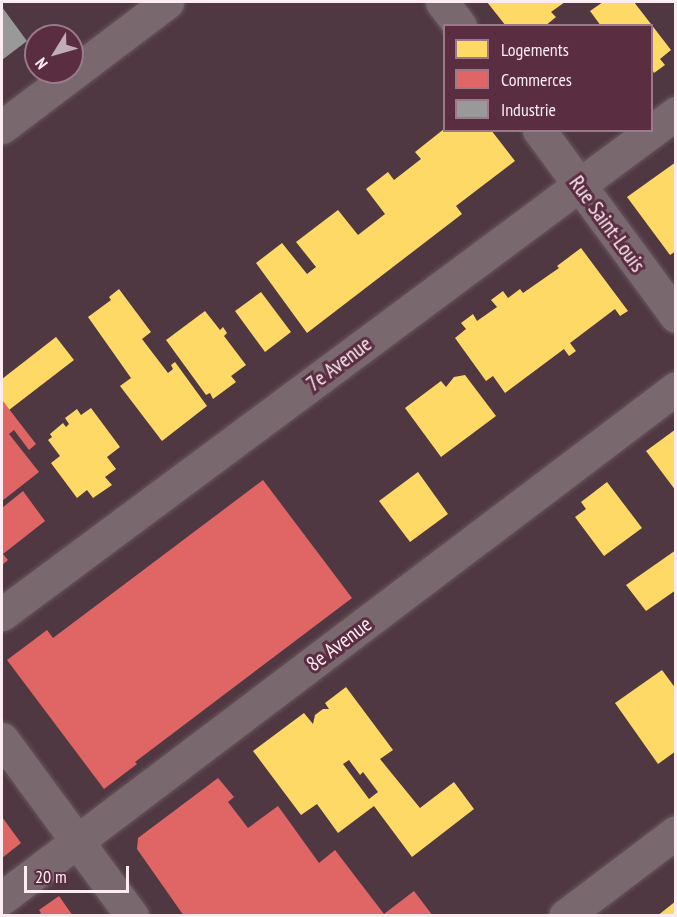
<!DOCTYPE html>
<style>
body{margin:0}
#map{position:relative;width:677px;height:917px;overflow:hidden;background:#503842;font-family:"PT Sans Narrow",sans-serif}
div>[style]{position:absolute}
[style*='--x']{left:calc(var(--x)*1px);top:calc(var(--y)*1px);width:calc(var(--w)*1px);rotate:calc(var(--a)*1deg)}
.homes>*{inset:0;background:#ffd966}
.shops>*{inset:0;background:#e06666}
.industry>*{inset:0;background:#999}
.roads{filter:drop-shadow(0 0 2px #68555e) drop-shadow(0 0 2px #68555e)}
.minor>*{height:33px;margin:-16.5px;padding:0 16.5px;transform-origin:16.5px;border-radius:16.5px;background:#7a686f}
.tertiary>*{height:33px;margin:-16.5px;padding:0 16.5px;transform-origin:16.5px;border-radius:16.5px;background:#7a686f}
span{translate:-50% -50%;white-space:nowrap;text-align:center;line-height:1.15;-webkit-text-stroke:6px #5b2d41;paint-order:stroke}
.street-label{font-size:21px;color:#feecf3}
.frame{position:absolute;inset:0;border:3px solid #feecf3;pointer-events:none}
.legend{position:absolute;left:443px;top:24px;width:210px;height:108px;box-sizing:border-box;background:#5b2d41;border:2px solid #9c7988;margin:0;padding:8px 10px;list-style:none;font-size:18px;color:#feecf3}
.legend li{display:flex;align-items:center;gap:12px;height:30px}
.legend b{width:30px;border:2px solid #9c7988}
.north{position:absolute;left:24px;top:24px;width:60px;height:60px;box-sizing:border-box;background:#5b2d41;border:2px solid #9c7988;border-radius:50%;rotate:233deg;font-size:16px;font-weight:700;line-height:24px;text-align:center;color:#feecf3}
.north::after{content:'';display:block;margin:auto;width:21px;height:27px;background:#c1adb5;clip-path:polygon(50% 0,100% 100%,50% 72%,0 100%)}
.scale{position:absolute;left:24px;top:866px;width:105px;height:27px;box-sizing:border-box;border:3px solid #feecf3;border-top:0;padding-left:8px;font-size:18px;line-height:21px;white-space:nowrap;color:#feecf3;-webkit-text-stroke:4px #5b2d41;paint-order:stroke}
</style>
<div id="map">
<div class="homes">
<i style="clip-path:polygon(487px 2px,565px 2px,551px 12px,556px 17px,545px 26px,506px 26px)"></i>
<i style="clip-path:polygon(603px 2px,634px 2px,671px 50px,660px 59px,665px 65px,654px 73px,652px 69px,652px 26px,601px 26px,590px 11px)"></i>
<i style="clip-path:polygon(444px 129px,491px 130px,515px 161px,456px 206px,462px 214px,307px 333px,256px 263px,282px 243px,307px 274px,316px 267px,296px 242px,338px 210px,358px 235px,385px 214px,366px 189px,388px 172px,394px 180px,421px 159px,415px 152px)"></i>
<i style="clip-path:polygon(676px 162px,676px 251px,670px 255px,627px 197px)"></i>
<i style="clip-path:polygon(581px 248px,628px 311px,620px 316px,615px 309px,570px 343px,576px 351px,569px 356px,564px 349px,505px 393px,493px 376px,486px 381px,455px 338px,466px 329px,461px 323px,473px 314px,477px 321px,497px 307px,491px 300px,503px 291px,508px 298px,520px 289px,523px 293px,559px 268px,557px 266px)"></i>
<i style="clip-path:polygon(119px 289px,151px 332px,142px 339px,168px 373px,173px 369px,171px 365px,175px 362px,207px 406px,162px 441px,120px 386px,131px 378px,88px 317px,111px 300px,109px 297px)"></i>
<i style="clip-path:polygon(261px 292px,291px 332px,265px 352px,235px 311px)"></i>
<i style="clip-path:polygon(205px 311px,220px 330px,223px 327px,227px 333px,224px 336px,246px 365px,231px 376px,236px 382px,213px 399px,210px 393px,206px 395px,166px 340px)"></i>
<i style="clip-path:polygon(56px 337px,74px 360px,9px 410px,2px 400px,2px 379px)"></i>
<i style="clip-path:polygon(465px 375px,496px 416px,441px 457px,405px 408px,441px 381px,446px 387px,454px 377px)"></i>
<i style="clip-path:polygon(91px 408px,120px 447px,107px 457px,116px 469px,105px 477px,112px 485px,93px 498px,87px 490px,77px 498px,51px 463px,60px 456px,48px 440px,52px 437px,50px 434px,63px 423px,66px 427px,69px 424px,65px 418px,77px 409px,81px 415px)"></i>
<i style="clip-path:polygon(676px 429px,676px 491px,646px 451px)"></i>
<i style="clip-path:polygon(418px 472px,448px 514px,410px 542px,379px 501px)"></i>
<i style="clip-path:polygon(607px 482px,642px 528px,604px 556px,575px 517px,586px 509px,581px 502px)"></i>
<i style="clip-path:polygon(676px 550px,676px 590px,646px 611px,626px 585px)"></i>
<i style="clip-path:polygon(662px 670px,676px 689px,676px 751px,658px 764px,615px 703px)"></i>
<i style="clip-path:polygon(evenodd,346px 687px,393px 750px,380px 759px,420px 808px,454px 782px,474px 809px,412px 857px,374px 806px,338px 833px,317px 804px,301px 815px,253px 751px,304px 713px,313px 724px,315px 715px,323px 709px,329px 709px,325px 703px,346px 687px,349px 760px,360px 775px,363px 772px,378px 792px,369px 799px,343px 764px,349px 760px)"></i>
<i style="clip-path:polygon(676px 901px,676px 916px,657px 916px)"></i>
</div>
<div class="shops">
<i style="clip-path:polygon(2px 400px,36px 444px,29px 450px,14px 430px,9px 434px,39px 472px,2px 501px)"></i>
<i style="clip-path:polygon(263px 480px,352px 598px,135px 762px,137px 764px,104px 789px,7px 660px,47px 630px,53px 638px)"></i>
<i style="clip-path:polygon(23px 491px,45px 521px,3px 554px,8px 560px,2px 565px,2px 508px)"></i>
<i style="clip-path:polygon(218px 778px,234px 797px,228px 802px,248px 828px,278px 806px,319px 863px,335px 850px,384px 914px,414px 891px,433px 916px,184px 916px,137px 849px,138px 838px)"></i>
<i style="clip-path:polygon(2px 817px,21px 843px,2px 858px)"></i>
<i style="clip-path:polygon(59px 896px,73px 916px,37px 916px,41px 913px,39px 910px)"></i>
</div>
<div class="industry">
<i style="clip-path:polygon(2px 7px,27px 41px,2px 60px)"></i>
</div>
<div class="roads">
<div class="minor">
<i style="--x:442;--y:2;--w:30;--a:53"></i>
<i style="--x:539;--y:130;--w:231;--a:53.6"></i>
<i style="--x:2;--y:614;--w:840;--a:-36.62"></i>
<i style="--x:2;--y:898;--w:845;--a:-37.11"></i>
<i style="--x:565;--y:916;--w:139;--a:-37.1"></i>
</div>
<div class="tertiary">
<i style="--x:2;--y:127;--w:207;--a:-37.1"></i>
<i style="--x:2;--y:739;--w:220;--a:53.7"></i>
</div>
</div>
<div class="street-label">
<span style="left:607px;top:224px;rotate:54deg">Rue Saint-Louis</span>
<span style="left:339px;top:364px;rotate:-37deg">7e Avenue</span>
<span style="left:339px;top:644px;rotate:-37deg">8e Avenue</span>
</div>
<div class="frame"></div>
<ul class="legend">
<li><b style="height:16px;background:#ffd966"></b>Logements</li>
<li><b style="height:16px;background:#e06666"></b>Commerces</li>
<li><b style="height:16px;background:#999"></b>Industrie</li>
</ul>
<div class="north">N</div>
<div class="scale">20 m</div>
</div>
